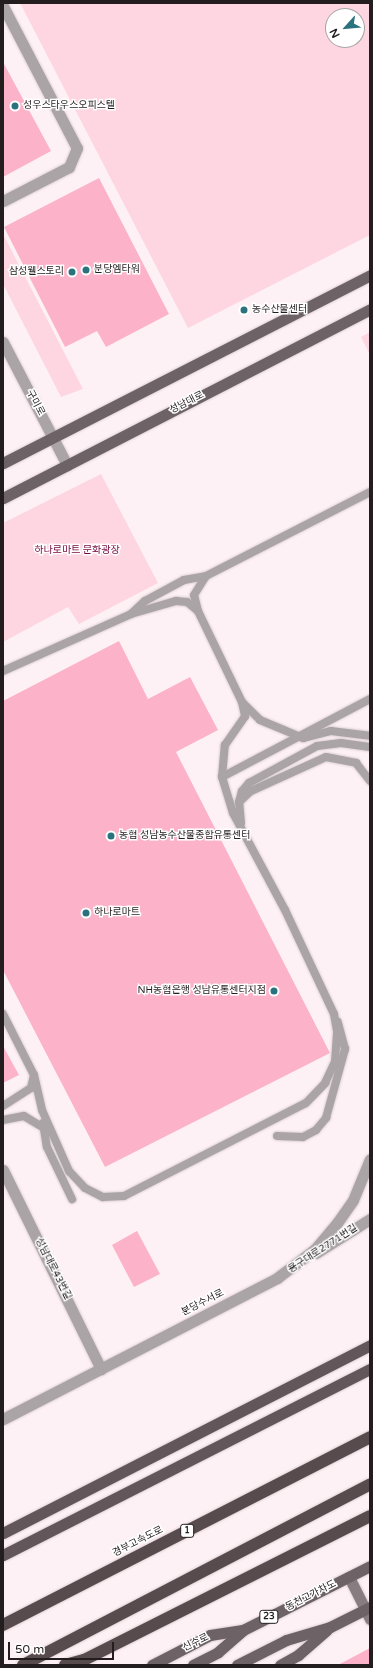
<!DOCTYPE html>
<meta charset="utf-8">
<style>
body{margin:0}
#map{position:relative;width:373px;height:1668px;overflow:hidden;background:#fef1f5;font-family:"Varela Round","Noto Sans KR",sans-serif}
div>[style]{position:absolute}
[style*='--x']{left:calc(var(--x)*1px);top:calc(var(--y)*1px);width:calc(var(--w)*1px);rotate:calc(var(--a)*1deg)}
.green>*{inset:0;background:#fdd6e1}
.building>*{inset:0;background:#fcb2c9}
.roads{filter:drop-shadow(0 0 1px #dbcfd3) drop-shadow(0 0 1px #dbcfd3)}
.service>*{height:8px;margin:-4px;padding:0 4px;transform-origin:4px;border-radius:4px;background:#aba4a6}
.tertiary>*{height:11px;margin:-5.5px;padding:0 5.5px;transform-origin:5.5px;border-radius:5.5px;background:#aba4a6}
.secondary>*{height:11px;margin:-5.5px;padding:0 5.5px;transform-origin:5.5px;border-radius:5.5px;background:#877d80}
.primary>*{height:11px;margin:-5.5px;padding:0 5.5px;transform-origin:5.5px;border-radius:5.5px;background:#6d6265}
.trunk>*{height:11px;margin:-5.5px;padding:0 5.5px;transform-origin:5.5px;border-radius:5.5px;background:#62565a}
.motorway>*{height:12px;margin:-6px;padding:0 6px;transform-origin:6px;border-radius:6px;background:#584b4e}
.dots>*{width:11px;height:11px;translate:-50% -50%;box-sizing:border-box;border:2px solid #fff;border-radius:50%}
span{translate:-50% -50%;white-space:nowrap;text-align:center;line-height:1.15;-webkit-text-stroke:3px #fff;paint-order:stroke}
.shield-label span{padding:1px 3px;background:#fff;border:1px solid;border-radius:3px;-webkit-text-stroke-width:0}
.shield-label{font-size:9px;color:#231d1f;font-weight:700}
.poi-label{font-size:10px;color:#231d1f}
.left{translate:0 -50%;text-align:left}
.right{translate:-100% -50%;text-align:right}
.street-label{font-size:10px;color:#231d1f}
.park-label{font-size:10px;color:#74063d}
.frame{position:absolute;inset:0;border:4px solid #231d1f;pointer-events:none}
.north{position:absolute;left:325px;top:8px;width:40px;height:40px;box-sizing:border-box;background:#fff;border:1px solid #a7a5a5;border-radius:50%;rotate:243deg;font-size:11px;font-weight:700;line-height:16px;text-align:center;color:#231d1f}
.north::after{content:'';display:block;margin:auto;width:14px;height:18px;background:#2a727d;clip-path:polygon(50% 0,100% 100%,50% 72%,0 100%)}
.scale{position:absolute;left:8px;top:1642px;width:106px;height:18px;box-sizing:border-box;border:2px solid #231d1f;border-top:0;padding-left:5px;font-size:12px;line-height:14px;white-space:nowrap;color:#231d1f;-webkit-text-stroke:3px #fff;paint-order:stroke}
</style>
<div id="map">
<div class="green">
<i style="clip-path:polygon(evenodd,20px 3px,370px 3px,370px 235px,188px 328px,20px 3px,333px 16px,357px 16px,357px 40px,333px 40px,333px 16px)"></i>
<i style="clip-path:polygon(3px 234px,83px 389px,61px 397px,3px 284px)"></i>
<i style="clip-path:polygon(370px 332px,370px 355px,361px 337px)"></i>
<i style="clip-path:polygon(101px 474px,158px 583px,79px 624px,68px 607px,3px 642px,3px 523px)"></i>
</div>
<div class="building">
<i style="clip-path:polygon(3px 62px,51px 151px,3px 177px)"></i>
<i style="clip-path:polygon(99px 178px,169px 314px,106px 347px,97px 331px,65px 347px,4px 227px)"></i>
<i style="clip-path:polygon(119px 641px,148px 699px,190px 677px,218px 730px,176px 752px,330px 1053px,105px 1167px,3px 970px,3px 701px)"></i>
<i style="clip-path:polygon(3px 1046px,19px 1075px,3px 1083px)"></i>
<i style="clip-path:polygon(137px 1231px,160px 1274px,134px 1287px,112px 1245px)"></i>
<i style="clip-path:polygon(370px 1648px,370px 1665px,338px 1665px)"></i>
</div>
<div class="roads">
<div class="service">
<i style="--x:198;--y:611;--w:16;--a:-104"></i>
<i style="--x:194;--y:595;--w:22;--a:-58"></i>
<i style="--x:131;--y:614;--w:19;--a:-43"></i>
<i style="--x:145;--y:601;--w:44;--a:-28.3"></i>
<i style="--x:184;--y:580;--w:22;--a:-10"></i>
<i style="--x:206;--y:576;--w:184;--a:-27.1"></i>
<i style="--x:3;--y:671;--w:140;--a:-24"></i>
<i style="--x:131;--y:614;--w:47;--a:-16.1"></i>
<i style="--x:176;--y:601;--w:11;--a:5"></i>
<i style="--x:187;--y:602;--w:14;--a:39"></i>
<i style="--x:198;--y:611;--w:101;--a:64.2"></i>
<i style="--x:242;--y:702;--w:25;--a:45"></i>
<i style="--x:260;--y:720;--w:47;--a:22.7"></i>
<i style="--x:303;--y:738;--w:29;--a:-14"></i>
<i style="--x:331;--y:731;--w:39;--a:7"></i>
<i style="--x:222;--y:777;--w:167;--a:-27.8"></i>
<i style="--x:239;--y:802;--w:11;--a:-75"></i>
<i style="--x:242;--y:791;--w:11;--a:-49"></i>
<i style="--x:249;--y:783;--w:77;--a:-28.6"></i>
<i style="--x:317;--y:746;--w:24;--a:-7"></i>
<i style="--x:341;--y:743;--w:29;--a:8"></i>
<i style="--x:241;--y:823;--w:21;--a:-95"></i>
<i style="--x:239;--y:802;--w:16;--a:-43"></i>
<i style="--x:251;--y:791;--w:82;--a:-24.4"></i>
<i style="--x:326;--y:757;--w:31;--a:11"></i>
<i style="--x:356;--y:763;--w:23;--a:52"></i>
<i style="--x:3;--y:1014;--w:68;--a:63.1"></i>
<i style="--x:34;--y:1075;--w:36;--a:77"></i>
<i style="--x:42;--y:1110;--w:67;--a:66.1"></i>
<i style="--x:69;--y:1171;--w:23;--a:47"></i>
<i style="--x:85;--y:1188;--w:20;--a:27"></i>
<i style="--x:103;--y:1197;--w:21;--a:-3"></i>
<i style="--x:124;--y:1196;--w:204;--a:-27.1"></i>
<i style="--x:306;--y:1103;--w:28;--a:-46"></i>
<i style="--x:325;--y:1083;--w:23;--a:-65"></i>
<i style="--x:335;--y:1062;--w:31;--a:-86"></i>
<i style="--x:337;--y:1031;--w:17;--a:-100"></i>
<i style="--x:334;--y:1014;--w:115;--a:-115.2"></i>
<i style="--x:285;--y:910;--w:110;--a:-118.2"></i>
<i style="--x:233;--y:813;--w:38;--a:-107"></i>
<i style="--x:222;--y:777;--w:32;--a:-85"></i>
<i style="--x:225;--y:745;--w:35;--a:-55"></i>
<i style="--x:245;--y:716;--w:14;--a:-102"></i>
<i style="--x:3;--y:1106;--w:33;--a:-33"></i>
<i style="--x:31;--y:1088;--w:13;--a:-77"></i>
<i style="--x:3;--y:1120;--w:21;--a:-11"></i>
<i style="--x:24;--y:1116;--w:23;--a:31"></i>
<i style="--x:43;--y:1123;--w:24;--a:81"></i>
<i style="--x:47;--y:1147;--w:58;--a:64.3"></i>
<i style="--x:277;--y:1136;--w:26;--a:2"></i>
<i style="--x:303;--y:1137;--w:15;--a:-28"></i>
<i style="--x:316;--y:1130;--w:16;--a:-50"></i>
<i style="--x:326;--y:1118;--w:72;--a:-74.6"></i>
<i style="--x:345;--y:1049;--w:28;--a:-105"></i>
</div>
<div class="tertiary">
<i style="--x:3;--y:6;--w:160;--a:62.5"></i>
<i style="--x:77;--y:148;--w:21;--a:113"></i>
<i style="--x:69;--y:167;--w:74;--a:152.7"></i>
<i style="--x:3;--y:342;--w:139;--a:62.5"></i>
<i style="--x:3;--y:1170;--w:222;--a:63.8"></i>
<i style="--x:316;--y:1253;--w:64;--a:-32.2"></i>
<i style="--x:3;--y:1419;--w:308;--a:-27.2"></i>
<i style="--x:277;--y:1278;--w:48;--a:-37.3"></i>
<i style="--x:315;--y:1249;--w:34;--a:-50"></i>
<i style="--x:337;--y:1223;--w:28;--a:-55"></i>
<i style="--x:353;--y:1200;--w:44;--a:-67.5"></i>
</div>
<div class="secondary">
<i style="--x:349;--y:1577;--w:47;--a:63.4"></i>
</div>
<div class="primary">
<i style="--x:3;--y:463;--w:412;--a:-27.1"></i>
<i style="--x:3;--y:498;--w:413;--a:-27.2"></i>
<i style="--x:152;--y:1665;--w:65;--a:-27.3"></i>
<i style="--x:210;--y:1635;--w:33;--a:-9"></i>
<i style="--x:193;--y:1665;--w:28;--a:-27"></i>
<i style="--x:218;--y:1652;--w:33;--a:-41"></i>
<i style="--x:243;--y:1630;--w:142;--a:-26.7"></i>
<i style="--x:237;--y:1665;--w:55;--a:-27"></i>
<i style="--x:286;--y:1640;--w:46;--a:-16.5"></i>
<i style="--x:330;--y:1627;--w:45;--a:-26.6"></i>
<i style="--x:280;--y:1665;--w:21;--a:-29"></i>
<i style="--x:298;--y:1655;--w:38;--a:-41"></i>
</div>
<div class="trunk">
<i style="--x:3;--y:1533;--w:412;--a:-27.1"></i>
<i style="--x:3;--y:1555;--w:411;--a:-26.9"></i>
</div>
<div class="motorway">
<i style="--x:3;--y:1625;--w:412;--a:-27.1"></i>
<i style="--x:23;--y:1665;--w:391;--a:-27.5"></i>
<i style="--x:65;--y:1665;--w:20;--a:-15"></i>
<i style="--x:84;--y:1660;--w:320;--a:-26.7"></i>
</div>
</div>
<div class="dots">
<i style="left:15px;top:106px;background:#2a727d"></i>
<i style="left:86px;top:270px;background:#2a727d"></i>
<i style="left:72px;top:272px;background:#2a727d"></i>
<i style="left:244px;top:310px;background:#2a727d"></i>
<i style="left:111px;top:836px;background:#2a727d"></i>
<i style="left:86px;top:913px;background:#2a727d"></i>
<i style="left:274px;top:991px;background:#2a727d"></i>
</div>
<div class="shield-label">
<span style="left:187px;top:1531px">1</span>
<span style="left:269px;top:1617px">23</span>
</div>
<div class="poi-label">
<span class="left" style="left:23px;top:106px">성우스타우스오피스텔</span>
<span class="left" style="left:94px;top:270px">분당엠타워</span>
<span class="right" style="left:64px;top:272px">삼성웰스토리</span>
<span class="left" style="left:252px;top:310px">농수산물센터</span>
<span class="left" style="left:119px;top:836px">농협 성남농수산물종합유통센터</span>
<span class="left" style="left:94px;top:913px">하나로마트</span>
<span class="right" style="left:266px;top:991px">NH농협은행 성남유통센터지점</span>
</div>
<div class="street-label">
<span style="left:35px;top:403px;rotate:62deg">구미로</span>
<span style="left:187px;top:403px;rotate:-27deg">성남대로</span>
<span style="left:323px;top:1249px;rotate:-33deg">용구대로2771번길</span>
<span style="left:53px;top:1269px;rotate:63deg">성남대로43번길</span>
<span style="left:203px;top:1303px;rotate:-27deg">분당수서로</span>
<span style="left:138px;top:1542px;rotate:-27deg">경부고속도로</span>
<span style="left:311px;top:1596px;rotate:-27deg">동천고가차도</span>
<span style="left:196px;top:1643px;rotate:-26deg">신수로</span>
</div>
<div class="park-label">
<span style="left:77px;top:551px">하나로마트 문화광장</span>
</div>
<div class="frame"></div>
<div class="north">N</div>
<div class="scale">50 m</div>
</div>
